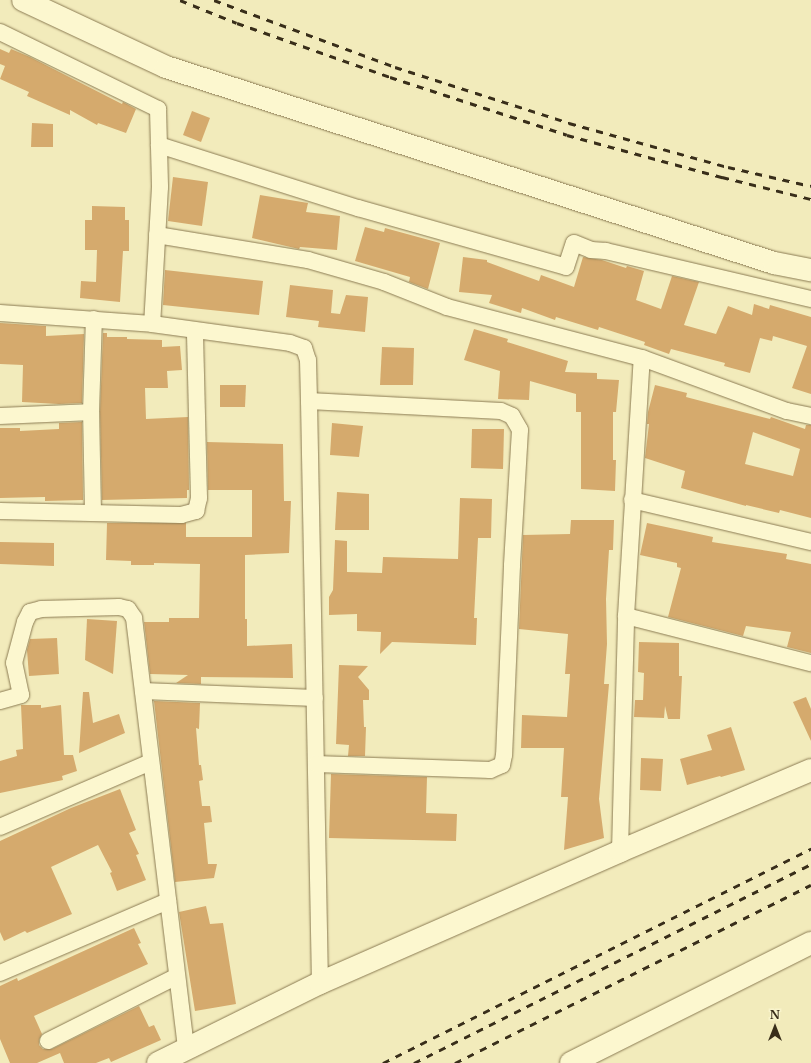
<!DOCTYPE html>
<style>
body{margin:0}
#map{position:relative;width:811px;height:1063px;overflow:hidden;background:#f2ebbb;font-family:"Libre Baskerville",serif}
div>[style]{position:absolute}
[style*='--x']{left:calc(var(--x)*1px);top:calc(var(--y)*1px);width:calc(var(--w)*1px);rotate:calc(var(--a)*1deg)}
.building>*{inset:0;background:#d5aa6d}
.roads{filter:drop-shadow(0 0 1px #8b7b53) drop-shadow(0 0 1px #8b7b53)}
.street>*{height:16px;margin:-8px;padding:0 8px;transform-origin:8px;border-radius:8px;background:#fcf7cf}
.secondary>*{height:22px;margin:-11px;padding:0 11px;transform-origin:11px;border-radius:11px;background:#fcf7cf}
.rail>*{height:3px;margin-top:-1.5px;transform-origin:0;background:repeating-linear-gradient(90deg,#392e1a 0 7px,transparent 0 14px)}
span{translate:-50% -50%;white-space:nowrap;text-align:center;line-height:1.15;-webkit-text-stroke:3.5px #f9f4cc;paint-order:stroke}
.north{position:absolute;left:755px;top:1007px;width:40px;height:40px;-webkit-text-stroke:3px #f9f4cc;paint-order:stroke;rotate:0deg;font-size:11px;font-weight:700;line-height:16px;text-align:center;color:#392e1a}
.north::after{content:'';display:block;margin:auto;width:14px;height:18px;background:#392e1a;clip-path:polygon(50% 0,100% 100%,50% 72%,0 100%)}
</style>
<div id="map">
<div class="building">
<i style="clip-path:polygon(0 49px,9px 53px,11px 49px,30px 57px,122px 104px,123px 102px,136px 109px,126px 133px,98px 123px,97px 125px,70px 110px,70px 115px,27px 96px,29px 92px,0 79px,5px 66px,0 64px)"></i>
<i style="clip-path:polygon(192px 111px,210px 118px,201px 142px,183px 135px)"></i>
<i style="clip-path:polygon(32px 123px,53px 124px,53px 147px,31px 147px)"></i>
<i style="clip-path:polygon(173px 177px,208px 182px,202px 226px,168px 221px)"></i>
<i style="clip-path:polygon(260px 195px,308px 203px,306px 212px,340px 216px,337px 250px,300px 247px,299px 249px,252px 238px)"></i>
<i style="clip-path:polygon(92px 206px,125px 207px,125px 220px,129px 220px,129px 251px,123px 251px,120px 302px,80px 298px,81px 281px,96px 282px,97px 250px,85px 250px,85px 220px,92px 220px)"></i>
<i style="clip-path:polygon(365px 227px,384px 232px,385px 228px,440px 243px,428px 289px,409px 282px,410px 277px,355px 261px)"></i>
<i style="clip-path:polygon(463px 257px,487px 260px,487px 262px,539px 281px,541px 275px,574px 287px,583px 257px,602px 260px,626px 268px,627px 266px,644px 271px,636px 300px,661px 309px,672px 276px,699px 282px,684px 325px,716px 334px,728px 306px,752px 315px,754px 304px,769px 309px,770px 305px,811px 317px,811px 394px,792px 388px,807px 346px,773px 336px,772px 341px,760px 338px,750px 373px,724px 366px,725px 363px,671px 349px,669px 354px,644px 345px,645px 342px,599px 327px,598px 330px,556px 317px,555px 320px,522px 308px,521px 313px,489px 303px,492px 295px,459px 292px)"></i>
<i style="clip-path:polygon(165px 270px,263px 281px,259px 315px,163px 305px)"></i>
<i style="clip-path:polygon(290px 285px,333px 290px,331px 313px,340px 314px,346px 295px,368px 297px,365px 332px,318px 327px,319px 321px,286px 317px)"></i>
<i style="clip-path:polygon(0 323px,46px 326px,46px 336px,84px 334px,82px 403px,59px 404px,22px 402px,23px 365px,0 364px)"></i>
<i style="clip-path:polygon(474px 329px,508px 339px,507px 342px,568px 361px,565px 372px,597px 373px,597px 379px,619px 380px,616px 412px,613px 412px,613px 460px,616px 460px,615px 491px,581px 489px,581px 412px,576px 412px,576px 394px,530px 381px,529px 400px,498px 399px,500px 371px,464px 360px)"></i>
<i style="clip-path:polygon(103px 333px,107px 333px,107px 337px,127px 337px,127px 339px,162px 340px,162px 347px,180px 346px,182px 370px,167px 371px,168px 388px,145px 388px,146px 419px,188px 417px,189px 490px,187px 490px,187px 498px,102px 500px,100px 412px)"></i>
<i style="clip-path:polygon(382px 347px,414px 348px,413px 385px,380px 385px)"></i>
<i style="clip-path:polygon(220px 385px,246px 385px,245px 407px,220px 407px)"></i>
<i style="clip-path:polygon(evenodd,655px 385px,687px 393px,686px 397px,770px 419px,771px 417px,805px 429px,806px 425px,811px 425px,811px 518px,780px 510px,779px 513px,746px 505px,746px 506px,681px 488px,685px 471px,645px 458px,649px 424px,647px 424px,648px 412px,655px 385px,753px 432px,800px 449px,793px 476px,745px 464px,753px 432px)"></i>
<i style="clip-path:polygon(82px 422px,83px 500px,45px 501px,45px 497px,0 498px,0 428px,20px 428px,20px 431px,59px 429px,59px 423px)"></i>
<i style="clip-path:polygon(332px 423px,363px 426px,359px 457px,330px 455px)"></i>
<i style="clip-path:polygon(472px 429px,504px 429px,503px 469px,471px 468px)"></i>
<i style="clip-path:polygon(207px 442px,283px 444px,284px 501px,291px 501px,289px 553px,245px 555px,245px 619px,247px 619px,247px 646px,292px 644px,293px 678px,201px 677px,201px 684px,176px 683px,188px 675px,150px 674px,144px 622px,169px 622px,169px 618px,199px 618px,200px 564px,154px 563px,154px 565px,131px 565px,131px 561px,106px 560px,107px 523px,186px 523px,186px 537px,252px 537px,252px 490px,208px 490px)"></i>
<i style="clip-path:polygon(337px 492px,369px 494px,369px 530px,335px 530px)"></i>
<i style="clip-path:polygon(460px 498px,492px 499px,491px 538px,478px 538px,474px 618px,477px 618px,476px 645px,392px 642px,380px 654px,381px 632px,357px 631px,357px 614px,329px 615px,329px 597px,333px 590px,335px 540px,347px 541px,347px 572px,382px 573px,383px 557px,458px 559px)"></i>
<i style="clip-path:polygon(571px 520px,614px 520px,613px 550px,609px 550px,606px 599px,607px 644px,604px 684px,609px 684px,599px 799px,604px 838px,564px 850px,568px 797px,561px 797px,564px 748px,521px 748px,522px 715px,567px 717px,570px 674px,565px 674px,568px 634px,519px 629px,523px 535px,570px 534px)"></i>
<i style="clip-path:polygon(647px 523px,713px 537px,712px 542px,787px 554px,786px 559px,811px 564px,811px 653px,787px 647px,791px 632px,746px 626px,743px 636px,668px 617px,681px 568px,677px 567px,677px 563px,640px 555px)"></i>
<i style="clip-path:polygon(0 542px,54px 543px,54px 566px,0 564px)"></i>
<i style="clip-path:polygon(87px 619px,117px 621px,113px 674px,85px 660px)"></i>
<i style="clip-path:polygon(57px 638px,59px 674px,29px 676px,27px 650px,30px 639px)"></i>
<i style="clip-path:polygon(639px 642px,679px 643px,679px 676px,682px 676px,680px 719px,668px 719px,665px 706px,664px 718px,634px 717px,635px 700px,643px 700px,644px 673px,638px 672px)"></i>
<i style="clip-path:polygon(339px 665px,368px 666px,358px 677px,369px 690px,369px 700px,363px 700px,364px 727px,366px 727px,365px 756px,348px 756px,349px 745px,336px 744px)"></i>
<i style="clip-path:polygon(83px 692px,89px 692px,93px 723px,119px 714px,125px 733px,79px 753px)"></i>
<i style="clip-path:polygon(806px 697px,811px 709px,811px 741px,793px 702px)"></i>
<i style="clip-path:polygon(154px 701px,200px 703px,199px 729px,196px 728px,199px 765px,201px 765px,203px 780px,199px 781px,202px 806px,210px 806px,212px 822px,204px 823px,208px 864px,217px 864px,214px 878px,175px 882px)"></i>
<i style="clip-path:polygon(21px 705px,41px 705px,41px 708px,61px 705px,64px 755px,73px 755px,77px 771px,62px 776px,63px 780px,0 793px,0 761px,17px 756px,16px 750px,23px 749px)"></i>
<i style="clip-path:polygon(731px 727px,745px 770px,721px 777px,720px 776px,687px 785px,680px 759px,712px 750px,707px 735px)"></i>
<i style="clip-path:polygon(641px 758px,663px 759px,661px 791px,640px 790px)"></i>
<i style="clip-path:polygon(331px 774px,427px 777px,426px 813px,457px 814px,456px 841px,329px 838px)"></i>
<i style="clip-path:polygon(120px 789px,136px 830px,129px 833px,139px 854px,136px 855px,146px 880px,117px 891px,110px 873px,112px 872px,98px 845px,51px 867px,72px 914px,27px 933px,25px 931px,4px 941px,0 932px,0 841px,71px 808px)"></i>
<i style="clip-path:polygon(206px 906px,210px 924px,223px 923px,236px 1004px,195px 1011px,179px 912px)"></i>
<i style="clip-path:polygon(134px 928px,141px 943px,138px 944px,148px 964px,34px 1016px,42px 1034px,39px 1040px,39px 1045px,43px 1049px,52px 1049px,139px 1006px,149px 1027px,154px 1025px,161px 1040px,111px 1062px,109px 1058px,96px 1063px,64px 1063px,60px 1053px,37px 1063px,10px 1063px,0 1039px,0 986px,17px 978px,18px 981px)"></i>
</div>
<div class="roads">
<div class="street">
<i style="--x:0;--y:32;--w:176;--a:26"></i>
<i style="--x:158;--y:109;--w:78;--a:88.5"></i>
<i style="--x:160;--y:187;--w:137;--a:93.3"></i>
<i style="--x:159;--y:145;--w:209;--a:17.6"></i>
<i style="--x:358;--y:208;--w:216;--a:15.8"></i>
<i style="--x:566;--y:267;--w:25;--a:-72"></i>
<i style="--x:574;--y:243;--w:18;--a:22"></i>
<i style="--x:591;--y:250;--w:15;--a:4"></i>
<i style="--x:606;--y:251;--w:211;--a:13.2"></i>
<i style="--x:157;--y:235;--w:153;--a:9.4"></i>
<i style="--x:308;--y:260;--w:79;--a:16.1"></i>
<i style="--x:384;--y:282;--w:68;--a:21.6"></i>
<i style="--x:447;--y:307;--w:202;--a:14.7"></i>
<i style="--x:642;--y:358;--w:154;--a:20.1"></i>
<i style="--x:787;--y:411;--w:25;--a:12"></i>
<i style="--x:0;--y:313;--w:152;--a:4.1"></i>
<i style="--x:152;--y:324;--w:139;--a:7.8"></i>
<i style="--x:290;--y:343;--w:15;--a:20"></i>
<i style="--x:304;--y:348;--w:13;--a:72"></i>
<i style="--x:308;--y:360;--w:41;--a:88.6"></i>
<i style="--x:309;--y:401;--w:582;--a:88.92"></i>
<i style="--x:309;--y:401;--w:192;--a:3"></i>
<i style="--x:501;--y:411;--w:12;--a:24"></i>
<i style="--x:512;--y:416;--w:16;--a:60"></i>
<i style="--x:520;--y:430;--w:136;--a:93.4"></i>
<i style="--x:512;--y:566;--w:189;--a:92.4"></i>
<i style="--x:504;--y:755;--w:10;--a:101"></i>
<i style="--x:502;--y:765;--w:13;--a:157"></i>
<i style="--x:490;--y:770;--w:174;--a:-178"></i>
<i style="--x:0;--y:416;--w:91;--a:-2.5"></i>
<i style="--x:632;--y:500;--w:184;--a:13.2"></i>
<i style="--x:0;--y:511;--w:181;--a:1.3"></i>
<i style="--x:181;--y:515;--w:16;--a:-15"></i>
<i style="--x:196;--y:511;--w:13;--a:-77"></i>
<i style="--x:199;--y:498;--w:167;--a:-91.4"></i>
<i style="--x:93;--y:513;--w:101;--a:-91.1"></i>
<i style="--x:91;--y:412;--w:93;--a:-88.2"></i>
<i style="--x:626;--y:616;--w:191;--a:14.3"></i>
<i style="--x:143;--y:691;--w:172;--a:2.3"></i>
<i style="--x:0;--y:701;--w:22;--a:-16"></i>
<i style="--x:21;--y:695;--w:33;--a:-102"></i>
<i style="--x:14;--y:663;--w:42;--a:-75"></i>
<i style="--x:25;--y:622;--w:11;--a:-63"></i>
<i style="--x:30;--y:612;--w:11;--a:-15"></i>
<i style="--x:41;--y:609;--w:78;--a:-1.5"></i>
<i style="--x:119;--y:607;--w:9;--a:13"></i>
<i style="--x:128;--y:609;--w:11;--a:56"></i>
<i style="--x:134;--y:618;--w:434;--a:83.1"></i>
<i style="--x:0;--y:827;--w:164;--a:-23.3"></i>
<i style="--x:620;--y:851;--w:235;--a:-88.5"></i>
<i style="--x:626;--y:616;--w:258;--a:-86.5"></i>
<i style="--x:0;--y:973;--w:183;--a:-23.2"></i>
<i style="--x:48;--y:1041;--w:144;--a:-26.7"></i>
</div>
<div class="secondary">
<i style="--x:23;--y:0;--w:158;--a:25.1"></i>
<i style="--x:166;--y:67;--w:639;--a:17.87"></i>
<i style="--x:774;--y:263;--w:38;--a:11"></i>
<i style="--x:158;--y:1063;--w:181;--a:-26.3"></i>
<i style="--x:320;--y:983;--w:328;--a:-23.7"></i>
<i style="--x:620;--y:851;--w:207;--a:-23"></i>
<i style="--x:571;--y:1063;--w:268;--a:-26.6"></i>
</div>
</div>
<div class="rail">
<i style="--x:180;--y:0;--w:61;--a:22"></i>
<i style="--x:237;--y:23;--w:162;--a:19.4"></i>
<i style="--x:390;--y:77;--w:186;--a:18.1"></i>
<i style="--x:567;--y:135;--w:161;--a:15.2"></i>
<i style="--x:722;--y:177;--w:92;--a:13.9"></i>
<i style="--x:214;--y:0;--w:193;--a:20.3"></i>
<i style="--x:395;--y:67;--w:183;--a:17.8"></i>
<i style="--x:569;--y:123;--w:165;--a:15.5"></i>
<i style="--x:728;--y:167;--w:85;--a:12.9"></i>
<i style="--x:383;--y:1063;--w:479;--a:-26.6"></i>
<i style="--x:414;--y:1063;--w:444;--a:-26.6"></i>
<i style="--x:455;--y:1063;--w:398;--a:-26.6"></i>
</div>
<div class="north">N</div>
</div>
